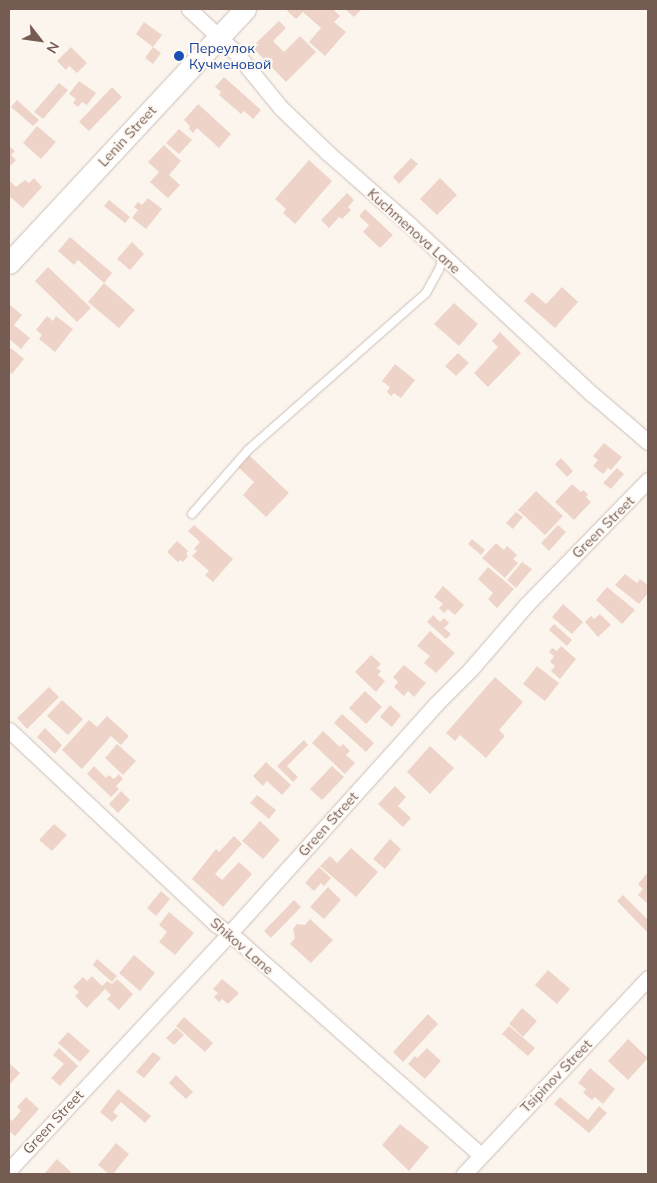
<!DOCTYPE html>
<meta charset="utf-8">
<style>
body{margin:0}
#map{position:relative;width:657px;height:1183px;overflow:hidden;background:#fbf5ee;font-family:Mulish,sans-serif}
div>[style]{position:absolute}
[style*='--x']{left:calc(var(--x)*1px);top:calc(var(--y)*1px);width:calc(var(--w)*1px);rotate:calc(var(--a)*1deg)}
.building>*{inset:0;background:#eed4c8}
.roads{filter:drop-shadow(0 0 1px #cdbdb4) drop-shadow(0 0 1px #cdbdb4)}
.lane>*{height:8px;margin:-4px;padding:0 4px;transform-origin:4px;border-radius:4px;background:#fff}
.street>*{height:15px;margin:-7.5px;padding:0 7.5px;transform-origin:7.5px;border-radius:7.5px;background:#fff}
.secondary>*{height:21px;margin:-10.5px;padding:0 10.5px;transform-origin:10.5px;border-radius:10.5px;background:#fff}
.dots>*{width:14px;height:14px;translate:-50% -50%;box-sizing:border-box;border:2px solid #fef9f4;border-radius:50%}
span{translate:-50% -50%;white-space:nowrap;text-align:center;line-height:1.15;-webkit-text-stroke:4px #fef9f4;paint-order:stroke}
.transit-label{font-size:14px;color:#164399}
.left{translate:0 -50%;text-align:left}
.street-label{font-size:14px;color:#755c52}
.frame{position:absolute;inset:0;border:10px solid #755c52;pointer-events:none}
.north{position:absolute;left:15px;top:15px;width:50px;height:50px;-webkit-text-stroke:4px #fef9f4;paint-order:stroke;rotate:120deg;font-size:14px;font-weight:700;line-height:20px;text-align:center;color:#755c52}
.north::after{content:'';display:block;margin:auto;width:18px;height:22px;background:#755c52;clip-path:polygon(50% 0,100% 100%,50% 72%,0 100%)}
</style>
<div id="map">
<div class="building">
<i style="clip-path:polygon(289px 9px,333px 9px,340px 16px,334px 22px,346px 32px,325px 56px,309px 42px,321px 28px,303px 12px,296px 19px,287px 11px)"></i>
<i style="clip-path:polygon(348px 9px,362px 9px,354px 17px,347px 11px)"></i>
<i style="clip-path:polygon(279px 21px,286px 28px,273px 41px,284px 52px,300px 36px,316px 52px,286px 82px,252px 47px)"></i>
<i style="clip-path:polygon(144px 22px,162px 35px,153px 47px,136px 34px)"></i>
<i style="clip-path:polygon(71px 47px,87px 63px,77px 73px,69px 66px,66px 70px,57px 61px)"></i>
<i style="clip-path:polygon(153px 47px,161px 53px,153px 64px,145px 58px)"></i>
<i style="clip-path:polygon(224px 77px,261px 110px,253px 119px,244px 111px,241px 114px,219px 95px,221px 92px,215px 87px)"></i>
<i style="clip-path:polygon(79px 81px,96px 93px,87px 105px,82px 102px,78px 107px,73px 103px,76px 99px,69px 94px)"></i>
<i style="clip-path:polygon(59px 83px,68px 90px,43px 119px,34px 112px)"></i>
<i style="clip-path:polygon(112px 87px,122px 97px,89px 131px,79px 122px)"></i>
<i style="clip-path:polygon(17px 100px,39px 120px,33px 126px,11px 107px)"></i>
<i style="clip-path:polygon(198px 104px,231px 134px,219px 148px,197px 128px,193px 133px,189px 129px,190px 126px,184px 120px)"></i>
<i style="clip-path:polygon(37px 126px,56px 142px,41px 159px,23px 143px)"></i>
<i style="clip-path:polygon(179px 129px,192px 140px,179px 154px,166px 143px)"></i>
<i style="clip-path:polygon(164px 145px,181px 161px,169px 175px,180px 185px,168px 198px,150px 182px,159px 172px,148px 162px)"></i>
<i style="clip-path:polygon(9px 146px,15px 151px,11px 155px,16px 160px,10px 166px)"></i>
<i style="clip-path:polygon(411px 158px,418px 164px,399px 184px,393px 177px)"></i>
<i style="clip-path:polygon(309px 160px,332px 181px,295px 224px,283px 213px,286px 209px,275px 199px)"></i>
<i style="clip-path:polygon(34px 178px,42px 187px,23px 208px,9px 196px,9px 180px,16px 187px,25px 180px,29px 183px)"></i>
<i style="clip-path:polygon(440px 178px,457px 195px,437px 215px,420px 199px)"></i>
<i style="clip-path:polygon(347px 193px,354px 200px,348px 207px,351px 210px,342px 219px,339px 217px,329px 228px,321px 220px)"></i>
<i style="clip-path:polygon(148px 198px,162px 209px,146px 229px,132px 218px,138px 210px,134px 207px,138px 202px,142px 205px)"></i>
<i style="clip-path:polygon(109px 200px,130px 217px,125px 223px,104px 206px)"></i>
<i style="clip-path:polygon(365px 209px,393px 235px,380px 248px,363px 232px,369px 225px,359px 216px)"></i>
<i style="clip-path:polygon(70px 237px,112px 273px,104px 283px,78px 260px,74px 265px,58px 251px)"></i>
<i style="clip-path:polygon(132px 242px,144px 254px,130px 270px,117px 259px)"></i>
<i style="clip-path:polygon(48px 267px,91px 308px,77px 322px,35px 281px)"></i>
<i style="clip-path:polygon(104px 283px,135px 310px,119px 328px,88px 302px)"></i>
<i style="clip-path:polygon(562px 287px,578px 302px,555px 328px,524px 301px,532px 292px,546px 304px)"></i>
<i style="clip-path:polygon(454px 303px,478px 324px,459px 346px,434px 324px)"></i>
<i style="clip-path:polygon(9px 304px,22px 315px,14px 325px,30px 338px,21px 349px,9px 339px)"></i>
<i style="clip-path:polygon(47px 316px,53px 321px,56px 316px,73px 329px,55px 352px,39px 339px,42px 335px,36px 330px)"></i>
<i style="clip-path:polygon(500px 332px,521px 353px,488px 387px,474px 373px,498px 347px,492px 341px)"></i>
<i style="clip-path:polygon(11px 348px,24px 359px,12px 374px,9px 371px,9px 351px)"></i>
<i style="clip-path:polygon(458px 353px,469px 363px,456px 376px,445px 366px)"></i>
<i style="clip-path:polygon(395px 364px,415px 380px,401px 398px,394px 393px,391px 396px,387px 392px,390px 387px,382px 381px)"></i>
<i style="clip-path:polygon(604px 443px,622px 457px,611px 470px,608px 468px,603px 474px,593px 466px,598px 460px,593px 456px)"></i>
<i style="clip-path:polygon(249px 455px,289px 493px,266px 517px,243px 495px,254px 482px,238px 467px)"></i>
<i style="clip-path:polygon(561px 458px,573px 471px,567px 477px,555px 464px)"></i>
<i style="clip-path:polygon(617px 468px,624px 474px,611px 489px,603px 483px)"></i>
<i style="clip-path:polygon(572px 484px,581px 492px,583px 490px,588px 494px,586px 497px,591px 502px,574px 520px,555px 502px)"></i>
<i style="clip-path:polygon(536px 491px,563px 516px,545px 535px,518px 510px)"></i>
<i style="clip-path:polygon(516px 512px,523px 517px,513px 529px,506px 523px)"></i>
<i style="clip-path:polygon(194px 525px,233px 559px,213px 582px,205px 575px,209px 571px,192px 556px,197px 551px,194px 549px,200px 542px,188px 531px)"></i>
<i style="clip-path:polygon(558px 525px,566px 532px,549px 551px,541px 543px)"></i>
<i style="clip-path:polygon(472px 539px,485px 550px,481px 555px,468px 544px)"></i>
<i style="clip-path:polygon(177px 541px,188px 551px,186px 554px,188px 556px,183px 562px,180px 560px,178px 562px,167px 552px)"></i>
<i style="clip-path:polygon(496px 543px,504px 550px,507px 546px,517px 555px,513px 559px,518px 563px,505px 578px,482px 558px)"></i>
<i style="clip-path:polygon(522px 562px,532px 569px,516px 588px,507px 580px)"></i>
<i style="clip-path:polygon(488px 567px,514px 589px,497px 608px,488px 599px,493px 593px,478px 579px)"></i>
<i style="clip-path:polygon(625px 574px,637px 583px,640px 579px,648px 585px,648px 593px,639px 604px,615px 585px)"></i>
<i style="clip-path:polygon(443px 586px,464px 605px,455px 615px,448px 609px,444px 613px,439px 608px,443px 604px,434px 597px)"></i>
<i style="clip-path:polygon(607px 587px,635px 610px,622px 624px,596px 600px)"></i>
<i style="clip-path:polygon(563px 604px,583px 622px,572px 634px,552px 617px)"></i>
<i style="clip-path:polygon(600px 614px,611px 625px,598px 637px,585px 622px,591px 616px,594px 619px)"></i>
<i style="clip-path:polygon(433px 615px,440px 622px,444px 618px,449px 623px,444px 628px,451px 634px,446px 639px,427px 622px)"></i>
<i style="clip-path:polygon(554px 624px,572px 640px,567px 646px,549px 630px)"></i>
<i style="clip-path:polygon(430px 631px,455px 653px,436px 673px,424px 663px,430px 656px,417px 646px)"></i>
<i style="clip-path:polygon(561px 646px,576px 659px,560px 679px,551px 671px,555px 666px,550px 662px,554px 656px,549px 652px,552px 648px,557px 651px)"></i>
<i style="clip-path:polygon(371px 655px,381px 664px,377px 668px,381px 671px,378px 675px,385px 681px,376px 692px,355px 672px)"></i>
<i style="clip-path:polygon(404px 665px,426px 683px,414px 697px,408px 691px,404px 696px,394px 687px,398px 682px,393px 677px)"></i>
<i style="clip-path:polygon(537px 666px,559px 683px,545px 701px,523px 684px)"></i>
<i style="clip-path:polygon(495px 677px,523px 702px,499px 730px,505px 736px,486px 758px,460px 735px,455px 741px,446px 733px)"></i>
<i style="clip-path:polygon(49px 687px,59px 697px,27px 729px,17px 718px)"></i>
<i style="clip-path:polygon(365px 691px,382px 707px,366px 724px,349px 708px)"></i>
<i style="clip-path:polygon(62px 700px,83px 719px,68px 735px,47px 716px)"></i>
<i style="clip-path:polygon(390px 705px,401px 715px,392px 727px,380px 717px)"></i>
<i style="clip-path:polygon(342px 714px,374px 743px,366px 752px,334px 723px)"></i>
<i style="clip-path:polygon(107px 716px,129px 736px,121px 745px,111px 736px,82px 769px,62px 750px,89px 720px,97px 727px)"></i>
<i style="clip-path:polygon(45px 728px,62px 745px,55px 754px,37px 737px)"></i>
<i style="clip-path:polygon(323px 731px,340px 747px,343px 744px,350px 751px,346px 755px,355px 763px,345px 774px,312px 743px)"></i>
<i style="clip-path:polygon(304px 740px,308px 745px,287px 766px,298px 777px,293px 782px,277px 766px)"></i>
<i style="clip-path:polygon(117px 744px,136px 761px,123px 775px,105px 758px)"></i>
<i style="clip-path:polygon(430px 746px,454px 768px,430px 794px,407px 772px)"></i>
<i style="clip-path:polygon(266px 762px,291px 785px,282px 795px,267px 781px,263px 786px,253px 776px)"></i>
<i style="clip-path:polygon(94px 766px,106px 778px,109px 775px,114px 779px,119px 774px,123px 779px,116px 786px,119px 789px,111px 797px,87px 774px)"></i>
<i style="clip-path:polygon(332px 766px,344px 777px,322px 800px,310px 789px)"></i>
<i style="clip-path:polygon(395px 786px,406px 797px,398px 806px,411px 818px,403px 827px,378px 804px)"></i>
<i style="clip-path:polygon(121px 791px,130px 800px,118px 813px,109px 804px)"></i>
<i style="clip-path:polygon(257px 795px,276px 810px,269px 819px,250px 803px)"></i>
<i style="clip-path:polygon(260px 821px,280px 840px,263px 859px,242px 841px)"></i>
<i style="clip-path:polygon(54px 824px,67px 835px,52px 851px,39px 840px)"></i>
<i style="clip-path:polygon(234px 836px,242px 844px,215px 874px,222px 880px,239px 862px,252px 874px,223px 907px,192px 879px,216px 849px,219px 852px)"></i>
<i style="clip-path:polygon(390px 839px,401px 849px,385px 869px,373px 859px)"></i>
<i style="clip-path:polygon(351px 848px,378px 872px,356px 897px,320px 866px,330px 856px,337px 863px)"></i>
<i style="clip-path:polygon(319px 867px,331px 878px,324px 886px,321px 883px,314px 891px,305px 883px)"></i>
<i style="clip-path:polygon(648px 872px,648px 904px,638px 895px,643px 889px,638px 884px)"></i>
<i style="clip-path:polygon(328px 887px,341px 900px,324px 919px,310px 907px)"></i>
<i style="clip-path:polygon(161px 891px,170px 899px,156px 916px,147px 908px)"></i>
<i style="clip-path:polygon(623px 895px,648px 920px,648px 933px,617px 901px)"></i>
<i style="clip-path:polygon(294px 900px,301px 907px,271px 938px,264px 931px)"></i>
<i style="clip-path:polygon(169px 912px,194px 933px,175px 955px,159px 942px,167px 932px,159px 925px)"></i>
<i style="clip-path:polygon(310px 919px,333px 940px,311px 963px,290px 944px,295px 938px,293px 929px,297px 924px,305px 925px)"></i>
<i style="clip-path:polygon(134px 955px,155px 973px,140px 991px,119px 973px)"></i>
<i style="clip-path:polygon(97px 959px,117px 976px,112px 982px,93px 965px)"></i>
<i style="clip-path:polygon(548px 970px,570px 989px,557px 1004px,535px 985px)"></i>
<i style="clip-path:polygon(92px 976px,102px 986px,107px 981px,112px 984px,117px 979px,133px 994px,119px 1010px,107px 999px,111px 995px,105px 989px,87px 1008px,75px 996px,79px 992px,73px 987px,83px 977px,87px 981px)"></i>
<i style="clip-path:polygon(222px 979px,239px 993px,228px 1004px,222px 999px,219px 1002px,214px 997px,218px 993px,213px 989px)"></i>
<i style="clip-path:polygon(522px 1008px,537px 1021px,523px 1037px,509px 1024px)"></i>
<i style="clip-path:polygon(428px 1014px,438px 1024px,403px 1062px,393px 1052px)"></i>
<i style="clip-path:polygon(184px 1017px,213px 1043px,205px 1052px,176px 1026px)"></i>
<i style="clip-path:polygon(509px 1026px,535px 1048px,528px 1056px,502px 1034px)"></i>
<i style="clip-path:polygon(176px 1028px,184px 1035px,174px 1045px,166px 1038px)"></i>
<i style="clip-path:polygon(68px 1032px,90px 1051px,80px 1062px,58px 1043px)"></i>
<i style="clip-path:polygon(628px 1039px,648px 1058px,628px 1080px,608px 1061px)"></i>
<i style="clip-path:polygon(59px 1048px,78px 1066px,60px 1086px,51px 1078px,64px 1064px,53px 1055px)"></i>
<i style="clip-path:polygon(427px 1048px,441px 1061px,425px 1079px,408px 1064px,415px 1056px,417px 1058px)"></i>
<i style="clip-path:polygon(153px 1052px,161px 1058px,144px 1078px,136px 1072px)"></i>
<i style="clip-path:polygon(9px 1063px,20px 1073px,9px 1085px)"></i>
<i style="clip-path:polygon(590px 1068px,615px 1089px,603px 1104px,595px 1097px,592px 1100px,583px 1093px,586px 1089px,578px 1083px)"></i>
<i style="clip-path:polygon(176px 1075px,193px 1092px,186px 1099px,169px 1083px)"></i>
<i style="clip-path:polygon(118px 1089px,151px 1116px,145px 1123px,121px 1102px,113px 1112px,118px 1116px,112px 1122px,100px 1112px)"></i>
<i style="clip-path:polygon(26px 1097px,39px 1109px,15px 1136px,9px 1131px,9px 1118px,12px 1121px,21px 1111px,17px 1107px)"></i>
<i style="clip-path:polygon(560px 1097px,588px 1120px,599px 1106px,607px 1113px,589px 1133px,554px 1104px)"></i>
<i style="clip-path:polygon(400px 1124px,429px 1147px,409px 1171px,382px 1145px)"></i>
<i style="clip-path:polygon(116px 1143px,129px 1154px,113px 1174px,109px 1174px,98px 1165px)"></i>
<i style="clip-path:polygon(57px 1159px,71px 1172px,69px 1174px,44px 1174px)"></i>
</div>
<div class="roads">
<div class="lane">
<i style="--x:192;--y:514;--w:85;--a:-48.8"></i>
<i style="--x:248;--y:450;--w:237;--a:-41.4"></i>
<i style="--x:426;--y:293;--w:26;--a:-61"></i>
<i style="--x:439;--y:270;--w:15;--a:-74"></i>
</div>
<div class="street">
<i style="--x:189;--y:9;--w:64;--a:43.1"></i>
<i style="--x:236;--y:53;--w:71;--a:50.7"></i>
<i style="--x:281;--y:108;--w:65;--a:43.8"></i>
<i style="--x:328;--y:153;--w:109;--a:41.3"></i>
<i style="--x:410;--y:225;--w:248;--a:42.9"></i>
<i style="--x:592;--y:394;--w:74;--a:40.6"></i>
<i style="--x:9;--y:730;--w:285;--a:43.2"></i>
<i style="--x:217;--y:925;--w:29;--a:36"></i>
<i style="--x:240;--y:942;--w:322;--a:41.5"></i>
<i style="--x:9;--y:1170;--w:323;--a:-47"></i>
<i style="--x:229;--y:934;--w:309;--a:-48"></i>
<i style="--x:436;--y:704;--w:48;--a:-45"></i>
<i style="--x:470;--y:670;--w:87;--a:-49.2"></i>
<i style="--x:527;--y:604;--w:173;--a:-45.7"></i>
<i style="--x:464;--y:1174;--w:269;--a:-46.8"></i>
</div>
<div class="secondary">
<i style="--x:9;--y:263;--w:347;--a:-47.1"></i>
</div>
</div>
<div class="dots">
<i style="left:179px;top:56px;background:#1a4fb4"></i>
</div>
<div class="transit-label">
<span class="left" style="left:189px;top:56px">Переулок<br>Кучменовой</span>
</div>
<div class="street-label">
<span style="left:127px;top:136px;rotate:-47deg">Lenin Street</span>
<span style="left:414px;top:231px;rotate:42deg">Kuchmenova Lane</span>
<span style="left:603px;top:527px;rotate:-45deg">Green Street</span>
<span style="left:328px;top:824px;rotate:-48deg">Green Street</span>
<span style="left:242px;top:946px;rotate:41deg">Shikov Lane</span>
<span style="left:556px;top:1076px;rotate:-46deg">Tsipinov Street</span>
<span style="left:53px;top:1122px;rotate:-47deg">Green Street</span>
</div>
<div class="frame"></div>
<div class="north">N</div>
</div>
